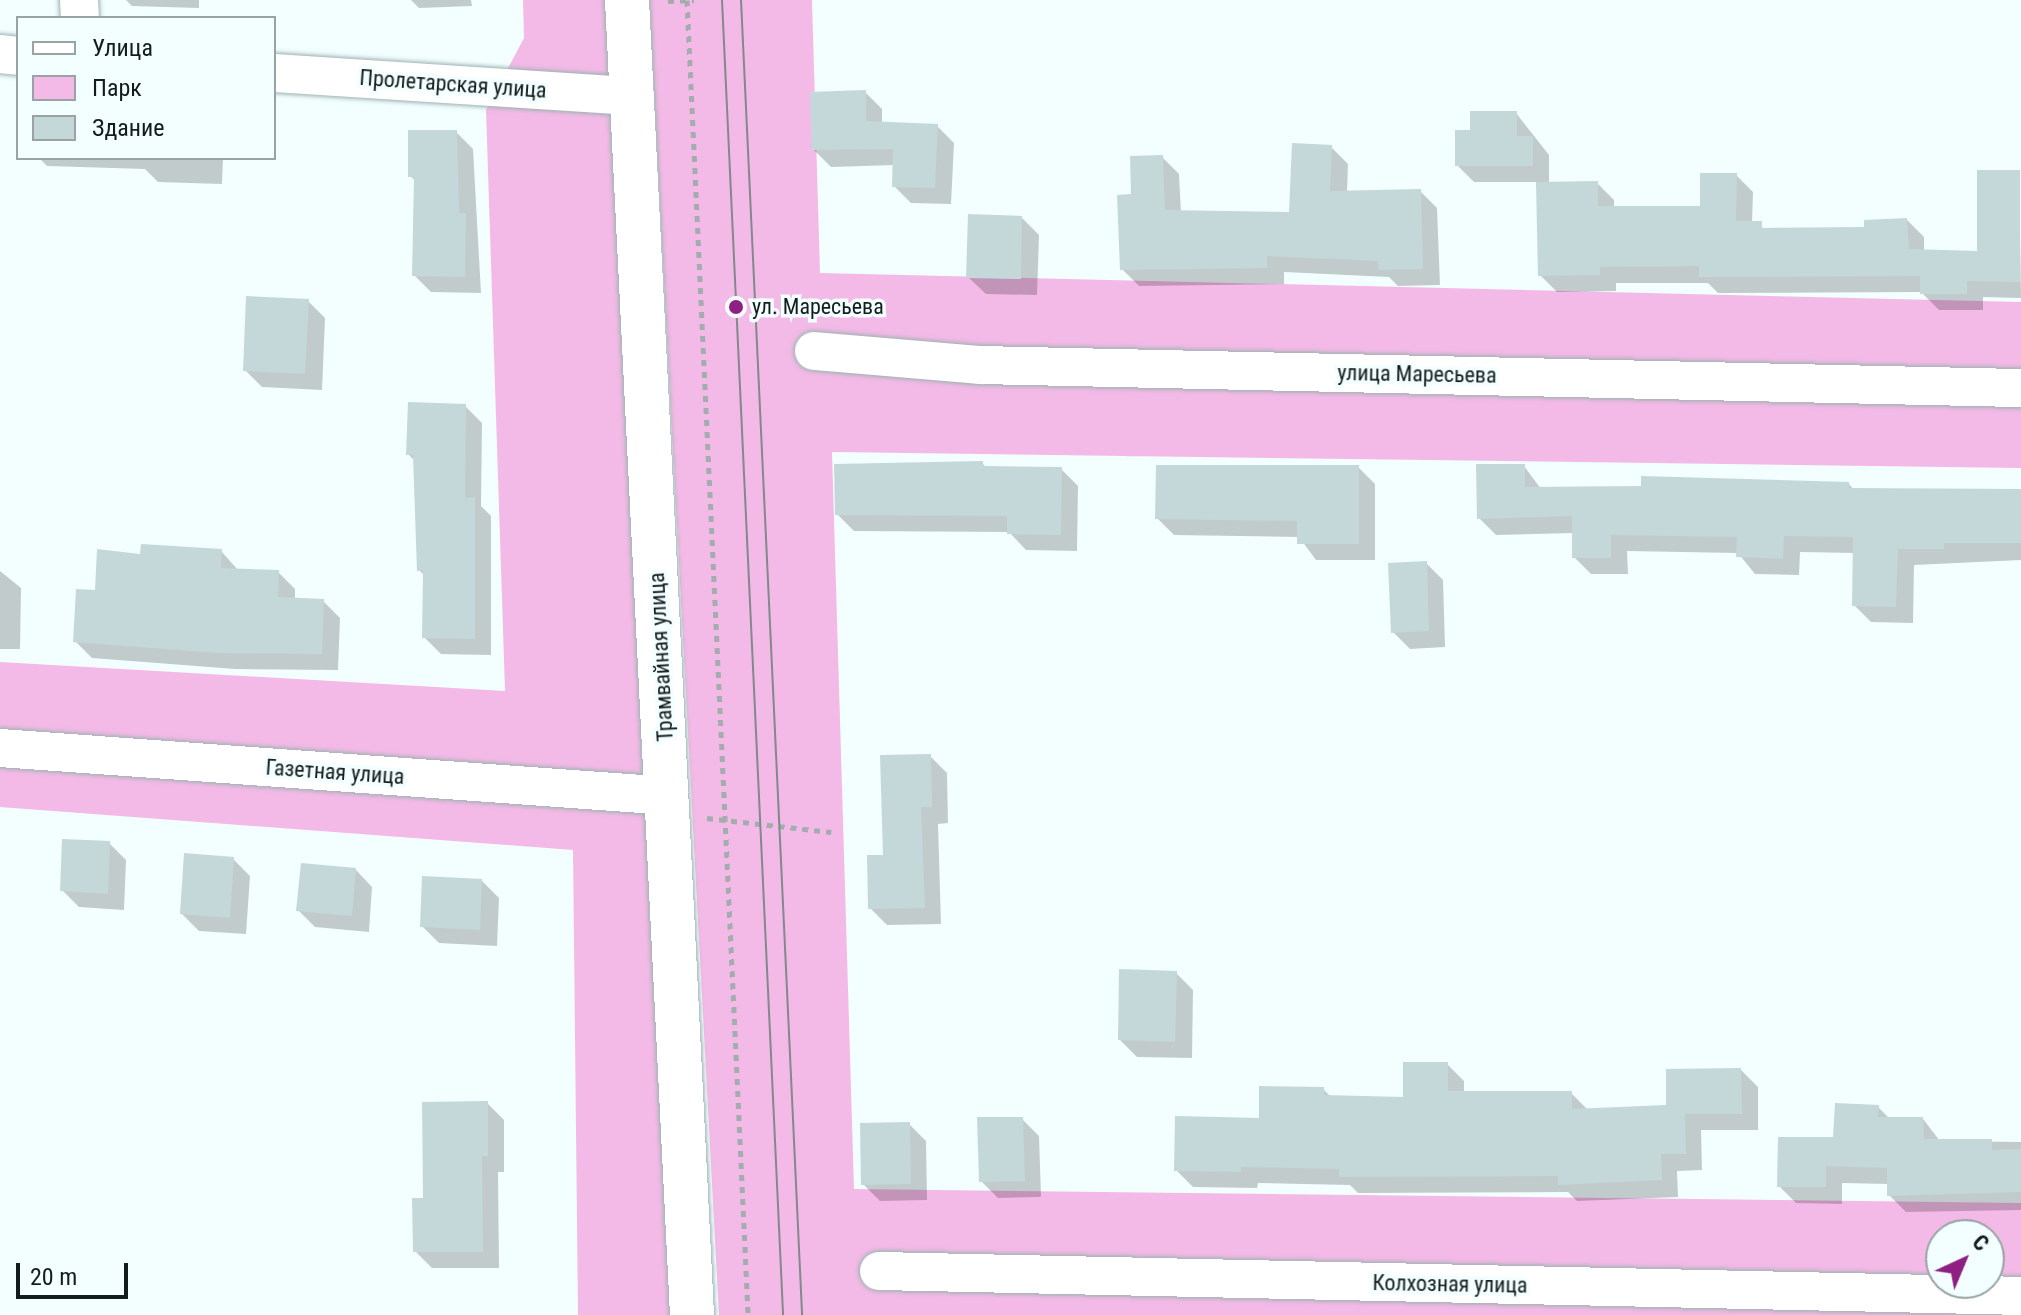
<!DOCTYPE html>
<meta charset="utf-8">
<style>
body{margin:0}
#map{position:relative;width:2021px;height:1315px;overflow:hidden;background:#f2feff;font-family:"Roboto Condensed",sans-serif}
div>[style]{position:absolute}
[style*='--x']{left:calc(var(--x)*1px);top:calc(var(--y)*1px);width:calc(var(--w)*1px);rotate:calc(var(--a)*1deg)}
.green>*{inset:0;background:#f3bae7}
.shadow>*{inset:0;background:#0003}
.building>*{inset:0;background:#c4d8d9}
.path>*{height:5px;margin-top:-2.5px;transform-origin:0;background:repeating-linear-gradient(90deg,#a3adae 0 6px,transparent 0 12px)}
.roads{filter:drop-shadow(0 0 2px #9eb2b2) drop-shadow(0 0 2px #9eb2b2)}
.minor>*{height:38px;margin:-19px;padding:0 19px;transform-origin:19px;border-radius:19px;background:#fff}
.secondary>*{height:44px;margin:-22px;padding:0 22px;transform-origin:22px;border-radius:22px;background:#fff}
.tram>*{height:2px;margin:-1px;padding:0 1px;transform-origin:1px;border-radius:1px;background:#818a8b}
.dots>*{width:22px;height:22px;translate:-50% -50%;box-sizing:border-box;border:4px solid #f2feff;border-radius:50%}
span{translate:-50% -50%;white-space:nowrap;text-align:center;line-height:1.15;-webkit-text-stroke:7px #f2feff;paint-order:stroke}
.street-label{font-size:22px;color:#141b1b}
.poi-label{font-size:22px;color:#141b1b}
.left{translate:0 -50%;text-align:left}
.legend{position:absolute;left:16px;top:16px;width:260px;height:144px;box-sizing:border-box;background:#f2feff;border:2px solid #99a3a4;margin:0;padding:10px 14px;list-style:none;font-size:24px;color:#141b1b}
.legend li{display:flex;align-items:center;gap:16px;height:40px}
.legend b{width:40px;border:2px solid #99a3a4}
.north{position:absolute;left:1925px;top:1219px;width:80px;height:80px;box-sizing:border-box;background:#f2feff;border:2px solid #99a3a4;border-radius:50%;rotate:44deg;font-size:22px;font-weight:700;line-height:32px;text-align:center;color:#141b1b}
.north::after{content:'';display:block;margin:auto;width:28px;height:36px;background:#8f2081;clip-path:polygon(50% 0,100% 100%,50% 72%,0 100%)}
.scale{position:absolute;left:16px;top:1263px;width:112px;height:36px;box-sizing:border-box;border:4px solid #141b1b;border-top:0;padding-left:10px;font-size:24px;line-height:28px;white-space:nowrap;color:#141b1b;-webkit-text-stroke:6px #f2feff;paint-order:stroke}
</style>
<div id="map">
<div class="green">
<i style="clip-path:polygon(523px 0,607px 0,645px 777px,0 733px,0 662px,505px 691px,486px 110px,524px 38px)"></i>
<i style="clip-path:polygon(evenodd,649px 0,812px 0,820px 273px,2021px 302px,2021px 468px,832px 452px,854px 1189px,2021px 1203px,2021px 1315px,719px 1315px,649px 0,1941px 1235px,1989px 1235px,1989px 1283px,1941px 1283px,1941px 1235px)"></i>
<i style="clip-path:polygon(0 763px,646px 812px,674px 1315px,578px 1315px,573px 850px,0 807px)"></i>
</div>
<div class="shadow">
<i style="clip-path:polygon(126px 0,199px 0,199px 8px,132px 6px)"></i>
<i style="clip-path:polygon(411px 0,471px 0,472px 6px,419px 8px)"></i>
<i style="clip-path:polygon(865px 92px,882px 109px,882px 124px,937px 126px,954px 143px,951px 204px,911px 203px,894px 186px,895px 165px,831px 167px,814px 150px)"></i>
<i style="clip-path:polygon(1516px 113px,1549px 155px,1549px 183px,1597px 183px,1614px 200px,1614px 208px,1702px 208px,1736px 175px,1753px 192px,1752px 223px,1768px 230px,1866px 229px,1907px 220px,1924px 237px,1924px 251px,1979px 253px,2019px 172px,2021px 298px,1983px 297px,1983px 310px,1939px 310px,1921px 292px,1718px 293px,1708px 283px,1616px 283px,1616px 291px,1557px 292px,1540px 275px,1538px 182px,1474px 182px,1457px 165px,1472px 132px)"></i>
<i style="clip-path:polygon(456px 132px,473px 149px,481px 293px,431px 292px,414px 275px,416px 181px,410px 176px)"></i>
<i style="clip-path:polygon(1331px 147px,1348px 164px,1347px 193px,1420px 191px,1437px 208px,1440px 285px,1398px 286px,1389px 277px,1284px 272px,1284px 284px,1139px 286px,1122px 269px,1133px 196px,1162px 157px,1179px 174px,1181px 213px,1291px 214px)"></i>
<i style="clip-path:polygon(39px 158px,223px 158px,222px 184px,158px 182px,145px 169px,47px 166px)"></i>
<i style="clip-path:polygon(1022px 218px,1039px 235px,1037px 295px,986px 294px,968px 277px)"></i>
<i style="clip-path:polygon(308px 301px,325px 318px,322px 390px,262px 387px,245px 370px)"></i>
<i style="clip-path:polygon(465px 406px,482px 423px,481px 506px,491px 516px,491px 655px,441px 654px,424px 637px,425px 576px,419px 570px,415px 461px,408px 454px)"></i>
<i style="clip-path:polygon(982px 463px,988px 469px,1061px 469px,1078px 486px,1077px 551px,1026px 550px,1009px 532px,854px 531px,837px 514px)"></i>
<i style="clip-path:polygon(1524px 466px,1541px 489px,1849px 484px,1854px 490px,2021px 490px,2021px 560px,1914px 565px,1913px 623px,1871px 622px,1854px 605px,1854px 553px,1800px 552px,1799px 575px,1755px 574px,1738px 553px,1627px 551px,1628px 574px,1591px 574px,1574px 557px,1574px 533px,1496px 535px,1479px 518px)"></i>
<i style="clip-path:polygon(1358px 467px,1375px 484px,1375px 560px,1316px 560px,1299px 537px,1174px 535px,1157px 518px)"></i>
<i style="clip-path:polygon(221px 551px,238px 570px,278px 572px,295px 589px,295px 600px,323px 601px,340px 618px,338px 670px,235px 669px,92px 658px,75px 641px,97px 592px,142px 556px)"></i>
<i style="clip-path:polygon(1426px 563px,1443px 580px,1445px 647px,1410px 649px,1393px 632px)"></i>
<i style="clip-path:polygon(0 571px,21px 588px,20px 649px,0 649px)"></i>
<i style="clip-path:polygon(930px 756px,947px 773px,948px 823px,938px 824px,941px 924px,887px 925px,870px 908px)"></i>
<i style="clip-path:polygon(109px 843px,126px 860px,124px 910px,79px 907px,62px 890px)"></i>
<i style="clip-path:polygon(233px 859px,250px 876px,246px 934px,199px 931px,182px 914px)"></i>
<i style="clip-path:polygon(356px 870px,372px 887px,369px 932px,315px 927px,298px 910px)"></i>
<i style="clip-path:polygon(482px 881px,499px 898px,497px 946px,439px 943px,422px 926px)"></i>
<i style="clip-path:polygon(1176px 973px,1193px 990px,1192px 1058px,1137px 1057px,1120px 1040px)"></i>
<i style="clip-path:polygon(1447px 1064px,1464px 1081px,1464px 1093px,1571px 1093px,1588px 1110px,1668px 1107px,1741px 1070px,1758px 1087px,1758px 1130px,1701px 1130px,1702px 1170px,1677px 1171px,1678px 1197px,1577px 1201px,1568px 1192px,1358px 1193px,1350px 1185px,1258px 1183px,1257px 1188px,1193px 1187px,1176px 1170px,1323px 1089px,1331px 1097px,1405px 1099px)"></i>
<i style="clip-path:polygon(487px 1103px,504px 1120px,504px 1172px,498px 1172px,499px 1268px,432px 1268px,415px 1251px,425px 1200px)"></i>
<i style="clip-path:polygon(1878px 1107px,1890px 1119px,1923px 1119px,1940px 1141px,2021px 1142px,2021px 1210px,1906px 1212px,1889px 1195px,1889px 1184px,1842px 1183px,1842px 1204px,1796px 1203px,1779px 1186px)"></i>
<i style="clip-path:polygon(1022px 1119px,1039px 1136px,1041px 1197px,998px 1198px,981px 1181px)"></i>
<i style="clip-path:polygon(909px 1124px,926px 1141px,927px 1200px,880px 1201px,863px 1184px)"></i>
</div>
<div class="building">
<i style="clip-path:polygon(866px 90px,866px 121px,938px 124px,935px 188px,892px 187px,893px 149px,812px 150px,810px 92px)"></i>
<i style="clip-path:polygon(1470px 111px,1517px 111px,1517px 136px,1533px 136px,1533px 166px,1455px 166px,1455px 130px,1470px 130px)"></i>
<i style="clip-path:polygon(408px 130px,457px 130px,459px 213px,466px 213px,465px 277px,412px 276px,414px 177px,408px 177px)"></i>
<i style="clip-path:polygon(1292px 143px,1332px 145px,1330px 191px,1421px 189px,1423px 269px,1379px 270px,1378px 261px,1267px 256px,1267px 268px,1120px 270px,1117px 195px,1131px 194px,1130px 156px,1163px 155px,1165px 210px,1289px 212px)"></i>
<i style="clip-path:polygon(1977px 170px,2020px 170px,2020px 282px,1967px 281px,1967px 294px,1920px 294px,1920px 276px,1699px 277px,1699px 266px,1600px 267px,1600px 275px,1538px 276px,1536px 182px,1598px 181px,1598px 206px,1700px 206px,1700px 173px,1737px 173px,1736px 221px,1762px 221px,1762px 228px,1864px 227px,1864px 220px,1907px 218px,1909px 249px,1977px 251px)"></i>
<i style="clip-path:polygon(968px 214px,1022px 216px,1021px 279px,966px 278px)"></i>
<i style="clip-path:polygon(246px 296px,309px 299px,305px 374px,243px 371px)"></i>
<i style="clip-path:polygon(408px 402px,466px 404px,465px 498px,475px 497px,475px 639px,422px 638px,423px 570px,417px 571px,413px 455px,406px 455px)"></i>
<i style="clip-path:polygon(983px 461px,983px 466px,1062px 467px,1061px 535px,1007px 534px,1007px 516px,835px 515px,834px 464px)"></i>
<i style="clip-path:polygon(1476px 464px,1525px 464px,1525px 487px,1641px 486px,1641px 476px,1849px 482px,1849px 488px,2021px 489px,2021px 543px,1944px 543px,1944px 549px,1898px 549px,1896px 607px,1852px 606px,1853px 537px,1784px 536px,1783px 559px,1736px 557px,1737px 537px,1611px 535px,1611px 558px,1572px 558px,1572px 516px,1477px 519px)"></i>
<i style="clip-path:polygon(1156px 465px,1359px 465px,1359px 544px,1297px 544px,1297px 521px,1155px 519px)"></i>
<i style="clip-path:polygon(141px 544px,222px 549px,221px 568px,279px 570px,278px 597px,324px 599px,322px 654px,217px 653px,73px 642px,76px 589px,95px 590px,97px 549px,140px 554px)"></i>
<i style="clip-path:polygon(1427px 561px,1429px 631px,1391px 633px,1388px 563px)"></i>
<i style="clip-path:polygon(931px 754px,932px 807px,921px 807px,925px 908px,868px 909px,867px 855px,883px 855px,880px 755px)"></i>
<i style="clip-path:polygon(62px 839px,110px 841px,108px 894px,60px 891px)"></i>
<i style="clip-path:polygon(184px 853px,234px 857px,230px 918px,180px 914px)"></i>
<i style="clip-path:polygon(301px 863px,356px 868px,352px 916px,296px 911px)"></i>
<i style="clip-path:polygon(422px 876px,482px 879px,480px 930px,420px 927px)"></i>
<i style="clip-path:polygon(1119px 969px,1177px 971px,1175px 1042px,1118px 1040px)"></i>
<i style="clip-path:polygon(1403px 1062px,1448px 1062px,1448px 1091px,1572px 1091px,1572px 1109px,1666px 1105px,1666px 1069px,1741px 1068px,1742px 1114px,1685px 1114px,1686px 1154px,1661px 1154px,1662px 1180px,1558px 1185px,1558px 1176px,1339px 1177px,1339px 1169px,1241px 1167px,1241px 1172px,1174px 1171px,1175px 1116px,1259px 1118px,1259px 1086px,1324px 1087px,1324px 1095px,1403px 1097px)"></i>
<i style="clip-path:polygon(488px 1101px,488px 1156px,482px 1156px,483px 1252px,413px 1252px,412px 1198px,423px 1198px,422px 1102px)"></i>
<i style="clip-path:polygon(1835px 1103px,1879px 1105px,1878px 1117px,1923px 1117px,1924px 1139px,1992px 1139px,1992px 1150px,2021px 1149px,2021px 1192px,1887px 1196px,1887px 1168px,1826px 1166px,1826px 1187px,1777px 1187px,1778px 1137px,1833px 1137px)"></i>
<i style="clip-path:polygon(977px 1117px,1023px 1117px,1025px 1181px,979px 1182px)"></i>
<i style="clip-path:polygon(910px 1122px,911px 1184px,861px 1185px,860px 1123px)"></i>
</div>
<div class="path">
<i style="--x:687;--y:0;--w:1316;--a:87.34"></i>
<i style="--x:668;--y:1;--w:26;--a:-2"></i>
<i style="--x:707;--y:818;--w:125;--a:6.4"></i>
</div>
<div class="roads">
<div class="minor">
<i style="--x:79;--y:0;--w:18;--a:87"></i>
<i style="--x:0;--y:54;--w:18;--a:6"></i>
<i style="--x:274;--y:73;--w:359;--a:3.7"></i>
<i style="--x:814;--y:351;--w:167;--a:4.8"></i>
<i style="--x:980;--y:365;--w:1041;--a:1.27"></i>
<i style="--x:0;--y:748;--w:671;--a:4.1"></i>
<i style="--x:879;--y:1271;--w:1142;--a:1.25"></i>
</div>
<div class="secondary">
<i style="--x:627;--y:0;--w:1317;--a:87.17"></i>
</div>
</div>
<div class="tram">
<i style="--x:722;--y:0;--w:1316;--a:87.34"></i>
<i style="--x:741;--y:0;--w:1316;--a:87.34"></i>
</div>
<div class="dots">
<i style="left:736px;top:307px;background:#8f2081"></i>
</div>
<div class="street-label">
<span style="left:453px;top:84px;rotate:4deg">Пролетарская улица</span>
<span style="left:1417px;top:374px;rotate:1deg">улица Маресьева</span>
<span style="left:661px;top:657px;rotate:-93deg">Трамвайная улица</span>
<span style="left:335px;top:772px;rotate:4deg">Газетная улица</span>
<span style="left:1450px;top:1284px;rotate:1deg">Колхозная улица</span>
</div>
<div class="poi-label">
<span class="left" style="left:752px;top:307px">ул. Маресьева</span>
</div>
<ul class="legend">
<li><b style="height:10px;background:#fff"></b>Улица</li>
<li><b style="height:22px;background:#f3bae7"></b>Парк</li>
<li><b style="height:22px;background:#c4d8d9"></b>Здание</li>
</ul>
<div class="north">С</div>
<div class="scale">20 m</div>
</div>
